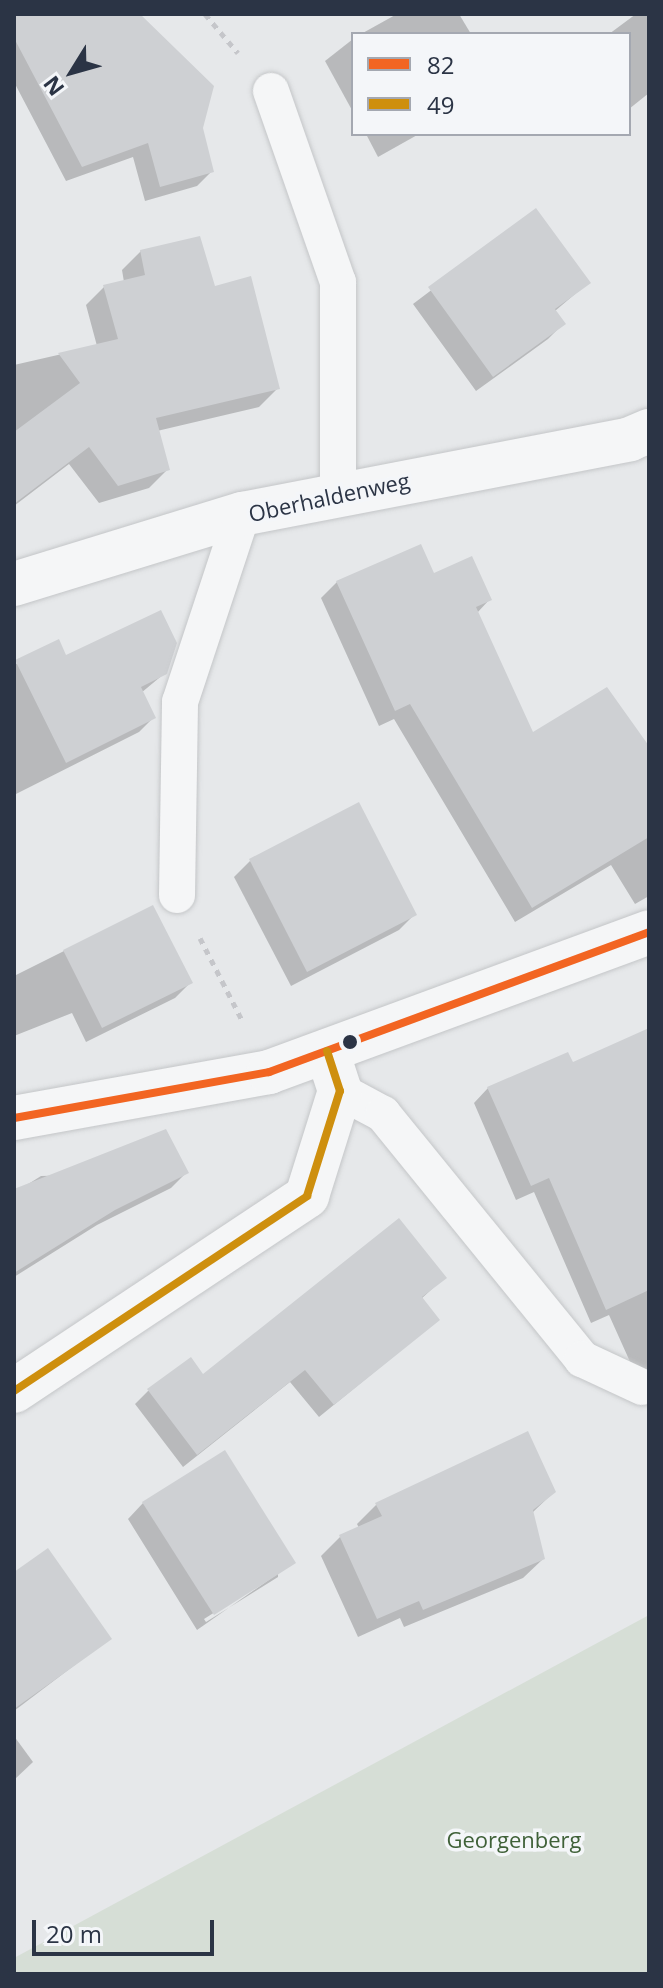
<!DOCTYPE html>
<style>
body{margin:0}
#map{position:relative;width:663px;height:1988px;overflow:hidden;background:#e6e8ea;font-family:"Open Sans",sans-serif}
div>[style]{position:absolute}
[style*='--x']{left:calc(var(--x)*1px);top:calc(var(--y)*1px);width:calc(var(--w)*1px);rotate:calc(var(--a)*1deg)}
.green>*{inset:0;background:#d6ded6}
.shadow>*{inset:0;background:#0003}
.building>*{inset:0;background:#ced0d3}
.path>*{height:5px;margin-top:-2.5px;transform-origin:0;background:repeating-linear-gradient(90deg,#c5c6ca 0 6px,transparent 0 12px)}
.roads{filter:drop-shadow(0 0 2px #c4c6c8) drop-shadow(0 0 2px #c4c6c8)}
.lane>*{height:36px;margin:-18px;padding:0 18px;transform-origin:18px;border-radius:18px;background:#f5f6f7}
.street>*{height:44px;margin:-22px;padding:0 22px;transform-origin:22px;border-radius:22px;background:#f5f6f7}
.bus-1>*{height:8px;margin:-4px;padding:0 4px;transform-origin:4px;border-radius:4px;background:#f26522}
.bus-2>*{height:8px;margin:-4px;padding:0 4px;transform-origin:4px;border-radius:4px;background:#ce8f0e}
.dots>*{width:22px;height:22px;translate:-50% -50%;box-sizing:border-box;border:4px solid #f4f6f9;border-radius:50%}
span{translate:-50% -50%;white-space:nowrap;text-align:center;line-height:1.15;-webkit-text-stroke:7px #f4f6f9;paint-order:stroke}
.street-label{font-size:22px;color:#2b3445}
.park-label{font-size:22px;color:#3f6138}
.frame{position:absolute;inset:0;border:16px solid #2b3445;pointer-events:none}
.legend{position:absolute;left:351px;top:32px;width:280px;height:104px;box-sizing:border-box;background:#f4f6f9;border:2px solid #a4a8b1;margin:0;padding:10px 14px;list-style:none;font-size:24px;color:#2b3445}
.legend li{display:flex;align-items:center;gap:16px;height:40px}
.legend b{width:40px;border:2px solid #a4a8b1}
.north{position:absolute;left:32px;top:32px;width:80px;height:80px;-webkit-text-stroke:6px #f4f6f9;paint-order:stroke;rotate:233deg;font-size:22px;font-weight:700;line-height:32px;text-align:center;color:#2b3445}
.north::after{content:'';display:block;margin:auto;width:28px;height:36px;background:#2b3445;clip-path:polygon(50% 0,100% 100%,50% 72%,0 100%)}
.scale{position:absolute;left:32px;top:1920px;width:182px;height:36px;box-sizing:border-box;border:4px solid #2b3445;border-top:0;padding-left:10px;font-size:24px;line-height:28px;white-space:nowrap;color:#2b3445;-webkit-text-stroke:6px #f4f6f9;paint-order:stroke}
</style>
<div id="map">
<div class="green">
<i style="clip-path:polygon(649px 1615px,649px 1974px,14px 1974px,14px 1958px)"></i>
</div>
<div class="shadow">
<i style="clip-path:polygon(14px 14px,99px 14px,201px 128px,212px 171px,197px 186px,145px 201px,133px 157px,66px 181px,14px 82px)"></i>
<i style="clip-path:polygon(397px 14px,459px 14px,471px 34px,361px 34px)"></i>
<i style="clip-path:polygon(636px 14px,649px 14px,649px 93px,629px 109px,629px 34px,609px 34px)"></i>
<i style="clip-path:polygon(353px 39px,353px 112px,325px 61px)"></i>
<i style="clip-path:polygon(366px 134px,419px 134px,378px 157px)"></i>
<i style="clip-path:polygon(536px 211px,588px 283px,555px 311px,564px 323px,548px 339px,476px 391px,413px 304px)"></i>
<i style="clip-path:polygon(141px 251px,214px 288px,278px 388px,259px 407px,157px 431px,167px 470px,149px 488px,99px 503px,69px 464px,14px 506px,14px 365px,97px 346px,86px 305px,104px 287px,124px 282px,122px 270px)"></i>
<i style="clip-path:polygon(433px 575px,490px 599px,477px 613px,532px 735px,649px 778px,649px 896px,635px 904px,611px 865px,515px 922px,394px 719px,379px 726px,321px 598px,337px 582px)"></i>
<i style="clip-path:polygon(65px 657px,165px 673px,141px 693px,154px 717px,139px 732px,14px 795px,14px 664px)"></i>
<i style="clip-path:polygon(250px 861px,415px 914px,399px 930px,291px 986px,234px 877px)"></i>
<i style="clip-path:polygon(64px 951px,190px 983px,175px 998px,86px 1042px,72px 1013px,14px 1036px,14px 976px)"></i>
<i style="clip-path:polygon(649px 1032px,649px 1404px,609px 1315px,591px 1323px,534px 1192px,516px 1200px,474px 1103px,488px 1088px,572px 1065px)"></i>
<i style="clip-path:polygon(187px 1172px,171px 1188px,97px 1225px,14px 1277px,14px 1193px,41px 1176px)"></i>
<i style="clip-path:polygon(444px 1278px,421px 1299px,438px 1320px,319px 1417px,290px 1382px,183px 1467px,135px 1404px,148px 1391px,203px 1377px)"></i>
<i style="clip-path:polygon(527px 1434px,554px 1492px,532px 1513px,543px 1559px,523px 1578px,404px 1627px,400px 1618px,358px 1637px,321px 1556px,340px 1537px,359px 1528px,357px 1524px,376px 1505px)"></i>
<i style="clip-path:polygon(evenodd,143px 1503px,293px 1563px,197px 1630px,128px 1519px,143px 1503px,278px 1572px,278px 1577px,206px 1622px,204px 1619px,278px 1572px)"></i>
<i style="clip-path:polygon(14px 1574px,109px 1639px,14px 1711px)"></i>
<i style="clip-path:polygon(14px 1736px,33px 1762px,14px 1780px)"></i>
</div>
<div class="building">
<i style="clip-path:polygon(14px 14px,140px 14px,214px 86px,203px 128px,214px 172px,160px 187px,148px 143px,82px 167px,14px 38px)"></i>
<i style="clip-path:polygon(536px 208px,591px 283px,555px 309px,566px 324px,493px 377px,428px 287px)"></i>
<i style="clip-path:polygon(200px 236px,215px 286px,251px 276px,280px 389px,156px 418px,170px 470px,118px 486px,89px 447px,14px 504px,14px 432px,80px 383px,58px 353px,118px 339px,103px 285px,145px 275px,140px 250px)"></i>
<i style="clip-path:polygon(421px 544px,434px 573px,472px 556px,492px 600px,476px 607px,533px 732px,607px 687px,649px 746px,649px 837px,532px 908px,410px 704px,395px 711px,336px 581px)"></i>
<i style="clip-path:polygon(161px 610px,177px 643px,167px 674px,141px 687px,156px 718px,66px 763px,15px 660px,59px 639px,66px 655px)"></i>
<i style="clip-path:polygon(359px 802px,417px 915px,307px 972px,249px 859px)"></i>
<i style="clip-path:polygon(153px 905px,193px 983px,102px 1028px,63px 950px)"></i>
<i style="clip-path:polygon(649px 1028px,649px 1290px,606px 1310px,549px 1178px,531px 1186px,487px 1087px,568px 1052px,573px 1062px)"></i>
<i style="clip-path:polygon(166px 1129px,189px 1173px,115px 1210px,14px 1273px,14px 1189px)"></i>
<i style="clip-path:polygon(399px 1218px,447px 1278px,422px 1297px,440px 1320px,334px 1405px,305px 1370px,197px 1455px,147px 1389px,191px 1357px,203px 1374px)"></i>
<i style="clip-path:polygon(528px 1431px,556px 1492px,533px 1510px,545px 1559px,423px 1610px,419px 1601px,377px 1619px,339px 1535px,382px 1516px,375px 1503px)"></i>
<i style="clip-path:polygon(225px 1450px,296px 1563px,214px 1615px,142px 1502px)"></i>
<i style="clip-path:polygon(48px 1548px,112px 1639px,14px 1709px,14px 1572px)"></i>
</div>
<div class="path">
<i style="--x:205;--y:14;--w:51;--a:49.8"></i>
<i style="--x:200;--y:938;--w:94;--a:62.9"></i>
</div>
<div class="roads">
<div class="lane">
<i style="--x:271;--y:91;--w:202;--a:70.7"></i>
<i style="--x:338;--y:282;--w:210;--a:90"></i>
<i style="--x:177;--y:895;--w:193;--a:-89.1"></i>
<i style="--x:180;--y:702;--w:198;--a:-71.7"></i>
<i style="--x:340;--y:1091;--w:49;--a:28.1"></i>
<i style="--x:383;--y:1114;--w:316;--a:50.9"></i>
<i style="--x:582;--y:1359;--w:66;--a:25"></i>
</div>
<div class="street">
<i style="--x:14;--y:584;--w:239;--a:-17.1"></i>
<i style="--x:242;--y:514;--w:395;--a:-10.9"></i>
<i style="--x:630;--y:439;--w:21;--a:-23"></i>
<i style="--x:14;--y:1118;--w:259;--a:-10.2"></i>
<i style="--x:269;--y:1072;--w:405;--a:-20.2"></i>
<i style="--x:14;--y:1391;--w:352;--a:-33.6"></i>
<i style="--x:307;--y:1196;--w:110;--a:-72.6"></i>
<i style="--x:340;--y:1091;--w:42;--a:-108"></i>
</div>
</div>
<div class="bus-1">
<i style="--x:14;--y:1118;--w:259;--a:-10.2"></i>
<i style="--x:269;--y:1072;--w:405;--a:-20.2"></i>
</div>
<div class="bus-2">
<i style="--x:14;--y:1391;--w:352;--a:-33.6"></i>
<i style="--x:307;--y:1196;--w:110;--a:-72.6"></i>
<i style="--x:340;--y:1091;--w:42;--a:-108"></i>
</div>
<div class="dots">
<i style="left:350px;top:1042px;background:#2b3445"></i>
</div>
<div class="street-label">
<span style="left:329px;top:497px;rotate:-12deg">Oberhaldenweg</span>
</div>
<div class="park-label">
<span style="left:514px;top:1840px">Georgenberg</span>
</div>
<div class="frame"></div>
<ul class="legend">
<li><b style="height:10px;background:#f26522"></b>82</li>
<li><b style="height:10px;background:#ce8f0e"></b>49</li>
</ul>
<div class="north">N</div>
<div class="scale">20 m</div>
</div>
